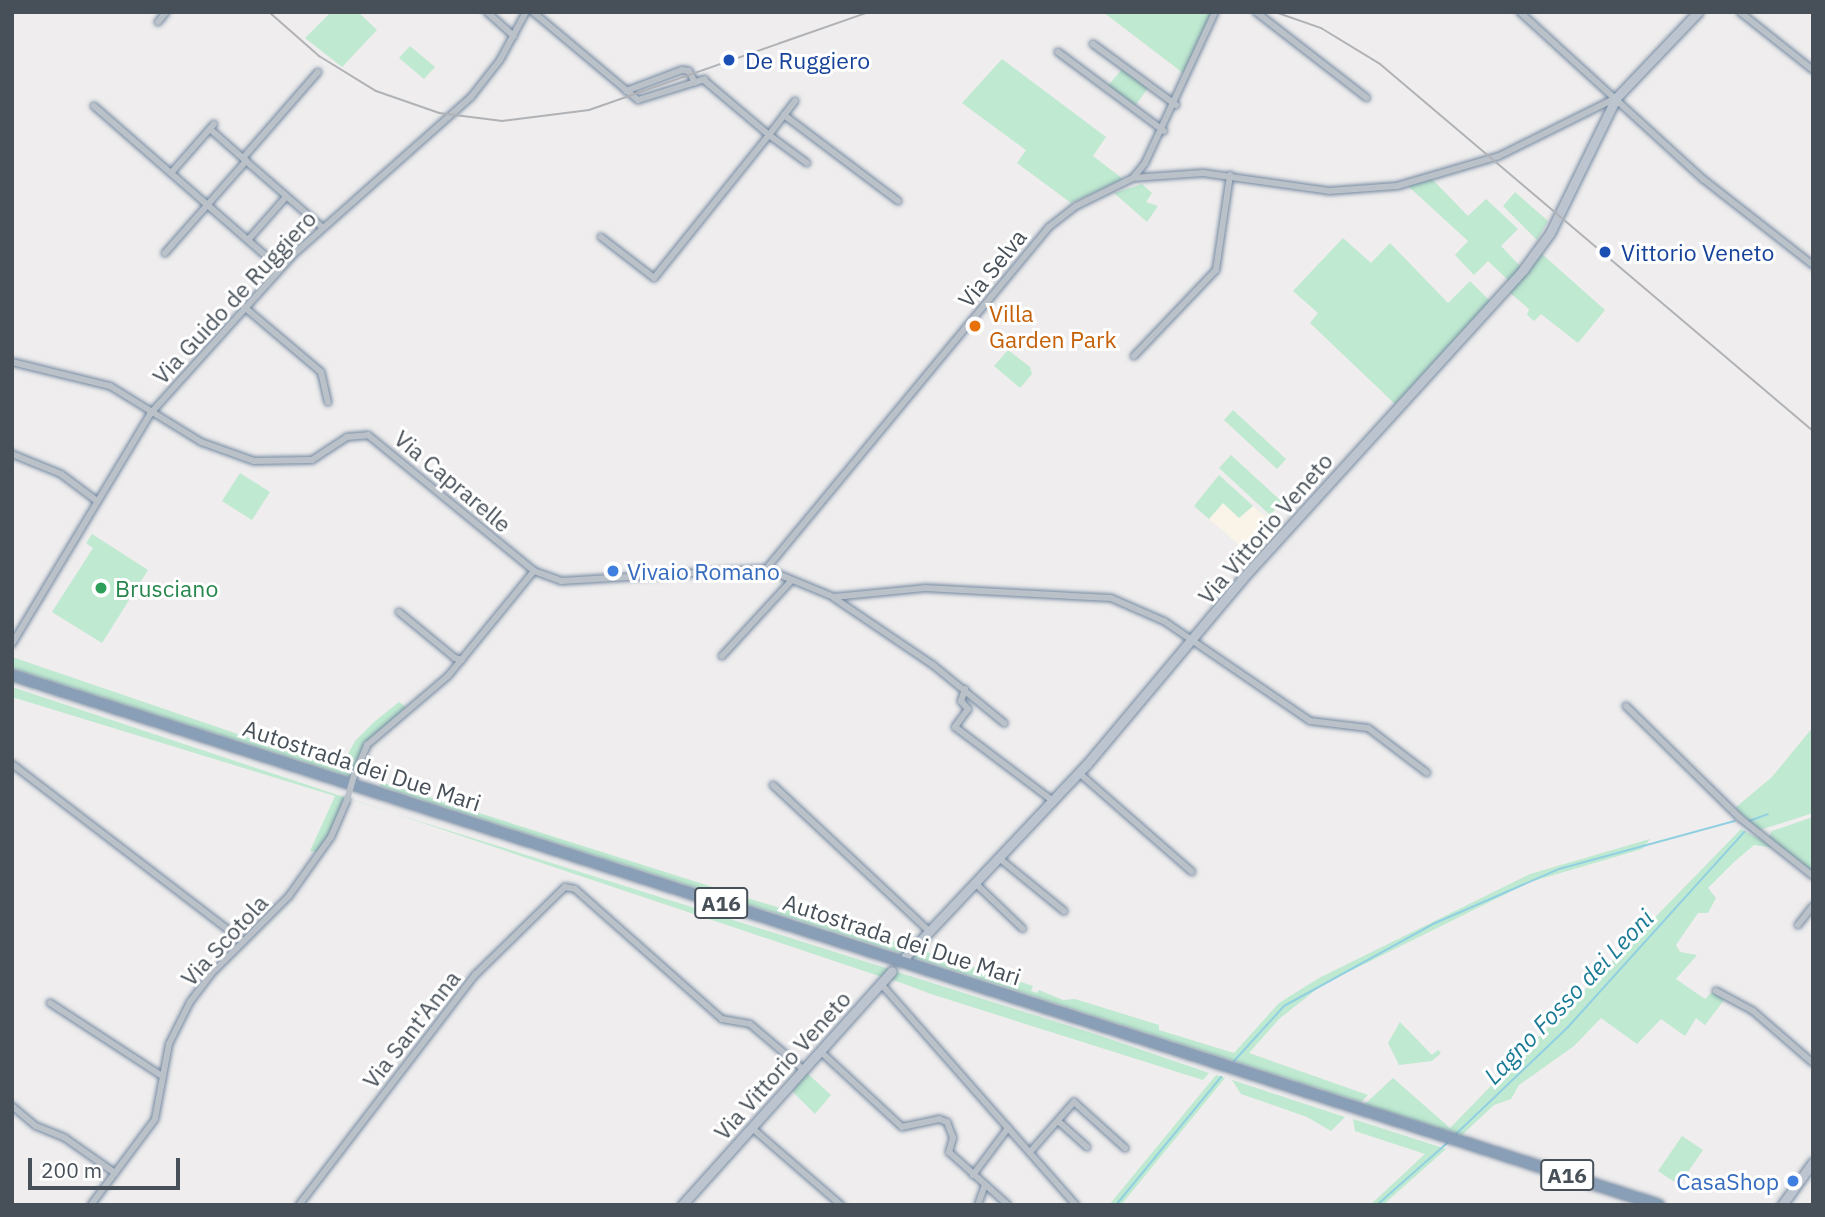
<!DOCTYPE html>
<style>
body{margin:0}
#map{position:relative;width:1825px;height:1217px;overflow:hidden;background:#efeded;font-family:"IBM Plex Sans",sans-serif}
div>[style]{position:absolute}
[style*='--x']{left:calc(var(--x)*1px);top:calc(var(--y)*1px);width:calc(var(--w)*1px);rotate:calc(var(--a)*1deg)}
.commercial>*{inset:0;background:#f9f4e7}
.green>*{inset:0;background:#bfe9d0}
.stream>*{height:2px;margin:-1px;padding:0 1px;transform-origin:1px;border-radius:1px;background:#91d0e2}
.roads{filter:drop-shadow(0 0 2px #758aa2) drop-shadow(0 0 2px #758aa2)}
.street>*{height:6px;margin:-3px;padding:0 3px;transform-origin:3px;border-radius:3px;background:#bac1c8}
.secondary>*{height:9px;margin:-4.5px;padding:0 4.5px;transform-origin:4.5px;border-radius:4.5px;background:#bcc5cf}
.highway>*{height:10px;margin:-5px;padding:0 5px;transform-origin:5px;border-radius:5px;background:#899fb7}
.rail>*{height:2px;margin:-1px;padding:0 1px;transform-origin:1px;border-radius:1px;background:#b0b2b6}
.street-bridge>*{height:6px;margin:-3px;padding:0 3px;transform-origin:3px;border-radius:3px;background:#bac1c8}
.dots>*{width:19px;height:19px;translate:-50% -50%;box-sizing:border-box;border:4px solid #fff;border-radius:50%}
span{translate:-50% -50%;white-space:nowrap;text-align:center;line-height:1.15;-webkit-text-stroke:6px #fff;paint-order:stroke}
.shield-label span{padding:2px 5px;background:#fff;border:2px solid;border-radius:5px;-webkit-text-stroke-width:0}
.shield-label{font-size:21px;color:#475058;font-weight:700}
.transit-label{font-size:23px;color:#164399}
.left{translate:0 -50%;text-align:left}
.street-label{font-size:23px;color:#475058}
.food-label{font-size:23px;color:#c56008}
.shop-label{font-size:23px;color:#366cbe}
.right{translate:-100% -50%;text-align:right}
.leisure-label{font-size:23px;color:#27864d}
.water-label{font-size:24px;color:#1b7b97;font-style:italic}
.frame{position:absolute;inset:0;border:14px solid #475058;pointer-events:none}
.scale{position:absolute;left:28px;top:1158px;width:152px;height:32px;box-sizing:border-box;border:4px solid #475058;border-top:0;padding-left:9px;font-size:21px;line-height:24px;white-space:nowrap;color:#475058;-webkit-text-stroke:5px #fff;paint-order:stroke}
</style>
<div id="map">
<div class="commercial">
<i style="clip-path:polygon(1223px 503px,1239px 518px,1253px 506px,1281px 531px,1256px 559px,1209px 519px)"></i>
</div>
<div class="green">
<i style="clip-path:polygon(331px 12px,358px 12px,377px 30px,342px 67px,305px 38px)"></i>
<i style="clip-path:polygon(1103px 12px,1212px 12px,1183px 73px)"></i>
<i style="clip-path:polygon(410px 46px,435px 67px,424px 79px,399px 58px)"></i>
<i style="clip-path:polygon(1002px 59px,1106px 137px,1093px 156px,1123px 179px,1071px 203px,1017px 163px,1026px 150px,962px 103px)"></i>
<i style="clip-path:polygon(1123px 68px,1149px 87px,1134px 107px,1107px 87px)"></i>
<i style="clip-path:polygon(1432px 179px,1468px 216px,1486px 199px,1518px 229px,1501px 246px,1521px 267px,1509px 281px,1488px 261px,1474px 275px,1455px 255px,1468px 241px,1408px 186px)"></i>
<i style="clip-path:polygon(1142px 184px,1152px 193px,1146px 202px,1158px 206px,1147px 222px,1114px 193px)"></i>
<i style="clip-path:polygon(1515px 192px,1548px 221px,1537px 240px,1503px 206px)"></i>
<i style="clip-path:polygon(1343px 238px,1371px 263px,1390px 243px,1448px 303px,1470px 281px,1490px 301px,1395px 404px,1310px 323px,1318px 313px,1293px 291px)"></i>
<i style="clip-path:polygon(1542px 254px,1605px 310px,1578px 343px,1541px 314px,1534px 321px,1527px 315px,1529px 309px,1508px 291px)"></i>
<i style="clip-path:polygon(1008px 350px,1030px 367px,1032px 374px,1020px 388px,994px 366px)"></i>
<i style="clip-path:polygon(1233px 410px,1286px 459px,1277px 469px,1224px 420px)"></i>
<i style="clip-path:polygon(1231px 455px,1282px 502px,1270px 515px,1219px 468px)"></i>
<i style="clip-path:polygon(240px 473px,270px 492px,252px 520px,222px 501px)"></i>
<i style="clip-path:polygon(1219px 475px,1253px 506px,1239px 518px,1223px 503px,1209px 519px,1194px 506px)"></i>
<i style="clip-path:polygon(92px 534px,148px 570px,102px 643px,52px 612px,93px 548px,86px 543px)"></i>
<i style="clip-path:polygon(12px 657px,340px 769px,355px 741px,374px 722px,399px 702px,406px 707px,364px 746px,351px 777px,12px 668px)"></i>
<i style="clip-path:polygon(12px 687px,380px 809px,889px 969px,882px 977px,345px 797px,329px 835px,316px 852px,310px 851px,335px 796px,12px 697px)"></i>
<i style="clip-path:polygon(1813px 727px,1813px 813px,1760px 830px,1735px 808px,1772px 777px)"></i>
<i style="clip-path:polygon(381px 782px,760px 902px,894px 941px,898px 937px,910px 947px,903px 954px,438px 805px,380px 786px)"></i>
<i style="clip-path:polygon(1813px 817px,1813px 875px,1768px 839px,1772px 831px)"></i>
<i style="clip-path:polygon(1741px 829px,1776px 848px,1754px 845px,1734px 862px,1708px 888px,1716px 898px,1708px 913px,1698px 913px,1676px 945px,1680px 952px,1697px 955px,1676px 979px,1705px 999px,1712px 992px,1725px 999px,1705px 1025px,1696px 1018px,1685px 1036px,1661px 1019px,1637px 1044px,1601px 1018px,1574px 1046px,1519px 1085px,1511px 1099px,1494px 1105px,1462px 1135px,1365px 1104px,1393px 1078px,1450px 1128px)"></i>
<i style="clip-path:polygon(1650px 839px,1642px 849px,1530px 882px,1322px 985px,1279px 1019px,1249px 1053px,1368px 1095px,1361px 1102px,912px 957px,920px 950px,1033px 986px,1031px 991px,1037px 993px,1039px 990px,1063px 1000px,1075px 999px,1159px 1025px,1159px 1030px,1234px 1053px,1279px 1003px,1319px 978px,1530px 874px)"></i>
<i style="clip-path:polygon(897px 972px,1095px 1034px,1209px 1073px,1203px 1080px,931px 994px,891px 979px)"></i>
<i style="clip-path:polygon(1400px 1022px,1432px 1055px,1438px 1050px,1441px 1053px,1432px 1061px,1399px 1065px,1388px 1043px)"></i>
<i style="clip-path:polygon(807px 1073px,831px 1095px,815px 1114px,792px 1091px)"></i>
<i style="clip-path:polygon(1216px 1075px,1225px 1078px,1121px 1205px,1109px 1205px)"></i>
<i style="clip-path:polygon(1232px 1080px,1345px 1117px,1331px 1131px,1307px 1117px,1241px 1094px)"></i>
<i style="clip-path:polygon(1353px 1119px,1446px 1149px,1383px 1205px,1370px 1205px,1425px 1154px,1355px 1131px)"></i>
<i style="clip-path:polygon(1682px 1136px,1703px 1150px,1679px 1185px,1658px 1171px)"></i>
</div>
<div class="stream">
<i style="--x:1749;--y:821;--w:20;--a:-20"></i>
<i style="--x:1234;--y:1061;--w:74;--a:-47.7"></i>
<i style="--x:1284;--y:1006;--w:170;--a:-28.8"></i>
<i style="--x:1433;--y:924;--w:137;--a:-23.6"></i>
<i style="--x:1559;--y:869;--w:182;--a:-15.3"></i>
<i style="--x:1456;--y:1134;--w:155;--a:-43.7"></i>
<i style="--x:1568;--y:1027;--w:263;--a:-47.9"></i>
<i style="--x:1116;--y:1205;--w:166;--a:-50.6"></i>
<i style="--x:1377;--y:1205;--w:94;--a:-41.5"></i>
</div>
<div class="roads">
<div class="street">
<i style="--x:487;--y:12;--w:36;--a:42"></i>
<i style="--x:533;--y:12;--w:137;--a:40"></i>
<i style="--x:638;--y:100;--w:70;--a:-17.4"></i>
<i style="--x:1256;--y:12;--w:140;--a:37.8"></i>
<i style="--x:1520;--y:12;--w:248;--a:42.4"></i>
<i style="--x:1703;--y:179;--w:140;--a:38"></i>
<i style="--x:1740;--y:12;--w:93;--a:38.5"></i>
<i style="--x:158;--y:22;--w:13;--a:-51"></i>
<i style="--x:1093;--y:44;--w:103;--a:36.3"></i>
<i style="--x:1058;--y:52;--w:132;--a:36.7"></i>
<i style="--x:626;--y:91;--w:60;--a:-20.6"></i>
<i style="--x:682;--y:70;--w:7;--a:8"></i>
<i style="--x:689;--y:71;--w:13;--a:63"></i>
<i style="--x:795;--y:101;--w:43;--a:127.4"></i>
<i style="--x:769;--y:135;--w:47;--a:36.4"></i>
<i style="--x:94;--y:106;--w:247;--a:41.1"></i>
<i style="--x:784;--y:115;--w:143;--a:37"></i>
<i style="--x:210;--y:129;--w:47;--a:41.5"></i>
<i style="--x:243;--y:158;--w:114;--a:-48.9"></i>
<i style="--x:171;--y:173;--w:65;--a:-48.7"></i>
<i style="--x:1133;--y:178;--w:70;--a:-4.1"></i>
<i style="--x:1203;--y:173;--w:127;--a:8.1"></i>
<i style="--x:1329;--y:191;--w:68;--a:-4.2"></i>
<i style="--x:1397;--y:186;--w:106;--a:-16.4"></i>
<i style="--x:1499;--y:156;--w:128;--a:-26.4"></i>
<i style="--x:601;--y:237;--w:67;--a:37.7"></i>
<i style="--x:654;--y:278;--w:184;--a:-51.2"></i>
<i style="--x:769;--y:135;--w:85;--a:-139.8"></i>
<i style="--x:248;--y:240;--w:56;--a:-48.6"></i>
<i style="--x:165;--y:253;--w:123;--a:-48.6"></i>
<i style="--x:246;--y:161;--w:101;--a:41"></i>
<i style="--x:243;--y:306;--w:102;--a:40.2"></i>
<i style="--x:321;--y:372;--w:31;--a:77"></i>
<i style="--x:1134;--y:356;--w:119;--a:-46.4"></i>
<i style="--x:1216;--y:270;--w:96;--a:-81.6"></i>
<i style="--x:12;--y:362;--w:101;--a:13.8"></i>
<i style="--x:110;--y:386;--w:107;--a:31.6"></i>
<i style="--x:201;--y:442;--w:56;--a:19.7"></i>
<i style="--x:254;--y:461;--w:58;--a:-1"></i>
<i style="--x:312;--y:460;--w:42;--a:-33.3"></i>
<i style="--x:347;--y:437;--w:21;--a:-5"></i>
<i style="--x:368;--y:435;--w:215;--a:39.3"></i>
<i style="--x:534;--y:571;--w:29;--a:20"></i>
<i style="--x:561;--y:581;--w:205;--a:-3.4"></i>
<i style="--x:766;--y:569;--w:74;--a:22.4"></i>
<i style="--x:834;--y:597;--w:91;--a:-5.6"></i>
<i style="--x:925;--y:588;--w:186;--a:3.1"></i>
<i style="--x:1111;--y:598;--w:58;--a:23.5"></i>
<i style="--x:1164;--y:621;--w:177;--a:34.4"></i>
<i style="--x:1310;--y:721;--w:58;--a:6.9"></i>
<i style="--x:1368;--y:728;--w:74;--a:37.3"></i>
<i style="--x:12;--y:454;--w:53;--a:22.2"></i>
<i style="--x:61;--y:474;--w:45;--a:36.9"></i>
<i style="--x:766;--y:569;--w:444;--a:-50.4"></i>
<i style="--x:1049;--y:227;--w:34;--a:-38"></i>
<i style="--x:1076;--y:206;--w:64;--a:-26.2"></i>
<i style="--x:1133;--y:178;--w:19;--a:-51"></i>
<i style="--x:1145;--y:163;--w:166;--a:-65.1"></i>
<i style="--x:834;--y:598;--w:120;--a:34.1"></i>
<i style="--x:933;--y:665;--w:92;--a:39.2"></i>
<i style="--x:399;--y:612;--w:72;--a:39.4"></i>
<i style="--x:455;--y:658;--w:7;--a:16"></i>
<i style="--x:12;--y:644;--w:268;--a:-59"></i>
<i style="--x:150;--y:414;--w:214;--a:-48"></i>
<i style="--x:293;--y:255;--w:238;--a:-41.6"></i>
<i style="--x:471;--y:97;--w:47;--a:-51.9"></i>
<i style="--x:500;--y:60;--w:55;--a:-61.6"></i>
<i style="--x:722;--y:656;--w:103;--a:-47.4"></i>
<i style="--x:965;--y:689;--w:13;--a:108"></i>
<i style="--x:961;--y:701;--w:11;--a:49"></i>
<i style="--x:968;--y:709;--w:22;--a:126"></i>
<i style="--x:955;--y:727;--w:123;--a:37.1"></i>
<i style="--x:1626;--y:706;--w:160;--a:44.5"></i>
<i style="--x:1740;--y:818;--w:93;--a:38.5"></i>
<i style="--x:12;--y:764;--w:291;--a:37.5"></i>
<i style="--x:1079;--y:773;--w:150;--a:41.2"></i>
<i style="--x:354;--y:776;--w:34;--a:-67"></i>
<i style="--x:367;--y:745;--w:106;--a:-40.4"></i>
<i style="--x:448;--y:676;--w:136;--a:-50.7"></i>
<i style="--x:773;--y:785;--w:215;--a:43.1"></i>
<i style="--x:999;--y:858;--w:84;--a:39.2"></i>
<i style="--x:975;--y:883;--w:66;--a:43.8"></i>
<i style="--x:1798;--y:925;--w:24;--a:-52"></i>
<i style="--x:881;--y:984;--w:295;--a:48.6"></i>
<i style="--x:1716;--y:991;--w:42;--a:28.4"></i>
<i style="--x:1753;--y:1011;--w:79;--a:40.9"></i>
<i style="--x:50;--y:1003;--w:134;--a:33.1"></i>
<i style="--x:820;--y:1051;--w:112;--a:42.8"></i>
<i style="--x:902;--y:1127;--w:38;--a:-12"></i>
<i style="--x:939;--y:1119;--w:9;--a:21"></i>
<i style="--x:947;--y:1122;--w:17;--a:69"></i>
<i style="--x:953;--y:1138;--w:15;--a:106"></i>
<i style="--x:949;--y:1152;--w:79;--a:41.9"></i>
<i style="--x:12;--y:1106;--w:31;--a:40"></i>
<i style="--x:36;--y:1126;--w:31;--a:22"></i>
<i style="--x:65;--y:1138;--w:61;--a:35"></i>
<i style="--x:1058;--y:1121;--w:39;--a:42"></i>
<i style="--x:752;--y:1128;--w:118;--a:40.9"></i>
<i style="--x:1030;--y:1152;--w:67;--a:-48.7"></i>
<i style="--x:1074;--y:1102;--w:69;--a:42"></i>
<i style="--x:973;--y:1175;--w:59;--a:-53.3"></i>
<i style="--x:91;--y:1205;--w:107;--a:-53.3"></i>
<i style="--x:155;--y:1119;--w:76;--a:-79.4"></i>
<i style="--x:169;--y:1044;--w:47;--a:-63.4"></i>
<i style="--x:190;--y:1002;--w:34;--a:-53"></i>
<i style="--x:210;--y:975;--w:112;--a:-45"></i>
<i style="--x:289;--y:896;--w:72;--a:-54.6"></i>
<i style="--x:331;--y:837;--w:40;--a:-66.6"></i>
<i style="--x:299;--y:1205;--w:290;--a:-52.6"></i>
<i style="--x:475;--y:975;--w:126;--a:-44.4"></i>
<i style="--x:565;--y:887;--w:10;--a:11"></i>
<i style="--x:575;--y:889;--w:196;--a:41.5"></i>
<i style="--x:722;--y:1019;--w:28;--a:10"></i>
<i style="--x:750;--y:1024;--w:71;--a:40.4"></i>
<i style="--x:978;--y:1205;--w:21;--a:-71"></i>
</div>
<div class="secondary">
<i style="--x:905;--y:957;--w:265;--a:-46.7"></i>
<i style="--x:1087;--y:764;--w:241;--a:-50"></i>
<i style="--x:1242;--y:579;--w:418;--a:-47.7"></i>
<i style="--x:1523;--y:270;--w:46;--a:-53.9"></i>
<i style="--x:1550;--y:233;--w:150;--a:-63.9"></i>
<i style="--x:1616;--y:98;--w:119;--a:-46.4"></i>
<i style="--x:682;--y:1205;--w:314;--a:-48.1"></i>
<i style="--x:1782;--y:1205;--w:53;--a:-54.2"></i>
</div>
<div class="highway">
<i style="--x:12;--y:675;--w:1730;--a:17.84"></i>
</div>
</div>
<div class="rail">
<i style="--x:269;--y:12;--w:67;--a:41.3"></i>
<i style="--x:319;--y:56;--w:67;--a:31.6"></i>
<i style="--x:376;--y:91;--w:67;--a:19.2"></i>
<i style="--x:439;--y:113;--w:64;--a:7.2"></i>
<i style="--x:502;--y:121;--w:88;--a:-7.2"></i>
<i style="--x:589;--y:110;--w:297;--a:-19.3"></i>
<i style="--x:1275;--y:12;--w:49;--a:19.2"></i>
<i style="--x:1321;--y:28;--w:69;--a:31.4"></i>
<i style="--x:1380;--y:64;--w:568;--a:40.28"></i>
</div>
<div class="street-bridge">
<i style="--x:347;--y:800;--w:25;--a:-74"></i>
</div>
<div class="dots">
<i style="left:729px;top:60px;background:#1a4fb4"></i>
<i style="left:1605px;top:252px;background:#1a4fb4"></i>
<i style="left:975px;top:326px;background:#e8710a"></i>
<i style="left:613px;top:571px;background:#3f7fe0"></i>
<i style="left:101px;top:588px;background:#2e9e5b"></i>
<i style="left:1793px;top:1181px;background:#3f7fe0"></i>
</div>
<div class="shield-label">
<span style="left:721px;top:903px">A16</span>
<span style="left:1567px;top:1175px">A16</span>
</div>
<div class="transit-label">
<span class="left" style="left:745px;top:60px">De Ruggiero</span>
<span class="left" style="left:1621px;top:252px">Vittorio Veneto</span>
</div>
<div class="street-label">
<span style="left:992px;top:268px;rotate:-51deg">Via Selva</span>
<span style="left:234px;top:297px;rotate:-47deg">Via Guido de Ruggiero</span>
<span style="left:453px;top:481px;rotate:40deg">Via Caprarelle</span>
<span style="left:1265px;top:528px;rotate:-49deg">Via Vittorio Veneto</span>
<span style="left:362px;top:765px;rotate:18deg">Autostrada dei Due Mari</span>
<span style="left:902px;top:939px;rotate:18deg">Autostrada dei Due Mari</span>
<span style="left:224px;top:940px;rotate:-47deg">Via Scotola</span>
<span style="left:411px;top:1029px;rotate:-52deg">Via Sant'Anna</span>
<span style="left:782px;top:1065px;rotate:-48deg">Via Vittorio Veneto</span>
</div>
<div class="food-label">
<span class="left" style="left:989px;top:326px">Villa<br>Garden Park</span>
</div>
<div class="shop-label">
<span class="left" style="left:627px;top:571px">Vivaio Romano</span>
<span class="right" style="left:1779px;top:1181px">CasaShop</span>
</div>
<div class="leisure-label">
<span class="left" style="left:115px;top:588px">Brusciano</span>
</div>
<div class="water-label">
<span style="left:1569px;top:997px;rotate:-46deg">Lagno Fosso dei Leoni</span>
</div>
<div class="frame"></div>
<div class="scale">200 m</div>
</div>
